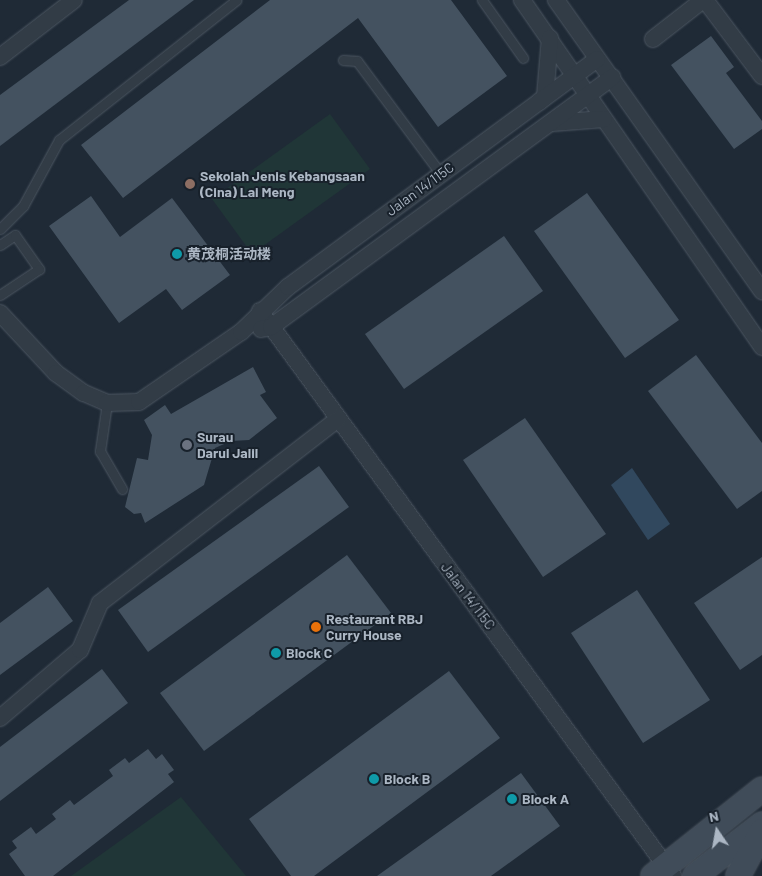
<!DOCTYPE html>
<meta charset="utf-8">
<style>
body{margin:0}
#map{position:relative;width:762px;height:876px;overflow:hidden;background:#1f2a36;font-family:Barlow,"Noto Sans SC",sans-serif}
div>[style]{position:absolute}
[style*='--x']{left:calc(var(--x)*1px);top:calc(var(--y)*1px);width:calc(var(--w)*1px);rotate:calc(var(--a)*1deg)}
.green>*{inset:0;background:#203637}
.water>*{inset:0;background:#31485e}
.building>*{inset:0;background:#445260}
.roads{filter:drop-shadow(0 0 1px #4d5762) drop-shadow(0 0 1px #4d5762)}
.service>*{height:9px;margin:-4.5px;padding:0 4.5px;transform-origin:4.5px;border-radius:4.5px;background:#323c46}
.minor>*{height:16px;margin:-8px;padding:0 8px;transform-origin:8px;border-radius:8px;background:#323c46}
.secondary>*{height:24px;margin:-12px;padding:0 12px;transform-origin:12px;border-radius:12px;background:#404c59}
.dots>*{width:14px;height:14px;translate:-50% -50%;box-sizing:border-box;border:2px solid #18212b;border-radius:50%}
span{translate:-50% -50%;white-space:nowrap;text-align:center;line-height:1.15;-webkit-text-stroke:4px #18212b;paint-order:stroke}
.poi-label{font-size:14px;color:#acb7c4;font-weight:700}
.left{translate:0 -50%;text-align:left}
.street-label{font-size:14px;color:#acb7c4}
.north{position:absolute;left:692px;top:806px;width:50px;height:50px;-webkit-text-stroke:4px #18212b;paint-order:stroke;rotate:348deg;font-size:14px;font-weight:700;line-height:20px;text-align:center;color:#acb7c4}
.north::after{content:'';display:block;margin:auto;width:18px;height:22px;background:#acb7c4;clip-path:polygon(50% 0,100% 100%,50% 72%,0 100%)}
</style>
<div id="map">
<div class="green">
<i style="clip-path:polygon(330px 114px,370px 169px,252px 254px,212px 199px)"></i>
<i style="clip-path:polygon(181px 797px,246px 876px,71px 876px)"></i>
</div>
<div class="water">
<i style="clip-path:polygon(632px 468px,670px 524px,648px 540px,611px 485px)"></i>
</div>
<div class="building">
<i style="clip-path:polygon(129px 0,194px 0,0 146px,0 95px)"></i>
<i style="clip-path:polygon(270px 0,451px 0,507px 76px,438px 127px,358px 18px,123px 198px,81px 145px)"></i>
<i style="clip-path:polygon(711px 36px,734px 67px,726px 73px,762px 121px,762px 129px,734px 149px,671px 65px)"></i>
<i style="clip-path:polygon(587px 193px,679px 320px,625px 358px,534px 231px)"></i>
<i style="clip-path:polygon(91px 196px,120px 237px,172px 198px,230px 275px,182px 310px,166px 289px,119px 323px,49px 226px)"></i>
<i style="clip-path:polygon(504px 236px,543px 291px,404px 389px,365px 334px)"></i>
<i style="clip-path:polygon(696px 355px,762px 443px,762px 491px,737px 509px,648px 391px)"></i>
<i style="clip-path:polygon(253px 367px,266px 392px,260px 395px,277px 418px,249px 440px,231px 441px,215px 448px,204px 485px,145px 523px,141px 513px,134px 514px,125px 507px,137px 458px,148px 460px,152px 435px,144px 420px,165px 405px,171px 414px)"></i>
<i style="clip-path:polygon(525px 418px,606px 534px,543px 577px,463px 460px)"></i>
<i style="clip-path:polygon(319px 466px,349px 507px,148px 652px,118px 610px)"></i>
<i style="clip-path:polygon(347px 555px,391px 613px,204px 751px,160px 693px)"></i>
<i style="clip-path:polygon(762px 557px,762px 655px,740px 670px,694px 603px)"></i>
<i style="clip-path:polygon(48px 587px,73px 621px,0 675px,0 623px)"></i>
<i style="clip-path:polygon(637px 590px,710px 700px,643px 743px,571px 633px)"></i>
<i style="clip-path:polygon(102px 669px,128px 703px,0 801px,0 747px)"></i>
<i style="clip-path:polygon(449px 671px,500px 738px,314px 876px,291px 876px,249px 819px)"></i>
<i style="clip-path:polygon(148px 749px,156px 759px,162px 754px,174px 770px,168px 774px,174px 782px,53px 876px,25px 876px,9px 854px,17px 848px,12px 841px,31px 827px,36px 834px,56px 819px,52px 814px,70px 800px,74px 805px,113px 776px,109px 770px,125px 758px,129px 763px)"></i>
<i style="clip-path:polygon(521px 773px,560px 826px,491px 876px,377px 876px)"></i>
</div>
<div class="roads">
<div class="service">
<i style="--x:482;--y:0;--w:71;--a:54.7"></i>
<i style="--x:343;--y:60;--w:14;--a:4"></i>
<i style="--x:357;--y:61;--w:141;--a:53.4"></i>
<i style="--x:0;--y:229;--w:33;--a:-45"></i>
<i style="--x:23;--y:206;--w:75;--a:-61.4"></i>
<i style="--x:59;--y:140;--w:226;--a:-38.3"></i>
<i style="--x:0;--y:245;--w:18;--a:-34"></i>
<i style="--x:15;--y:235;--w:42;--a:54.8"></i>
<i style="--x:39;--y:269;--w:47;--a:146.3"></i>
<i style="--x:107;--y:403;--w:49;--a:98.3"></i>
<i style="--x:100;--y:451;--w:44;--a:59.9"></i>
</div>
<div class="minor">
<i style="--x:522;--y:0;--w:422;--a:55.3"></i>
<i style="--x:556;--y:0;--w:357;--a:54.7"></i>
<i style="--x:705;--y:0;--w:95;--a:53.1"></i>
<i style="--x:653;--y:39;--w:63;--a:-38"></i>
<i style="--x:0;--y:57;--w:93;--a:-37.6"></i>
<i style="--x:539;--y:102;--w:8;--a:-40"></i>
<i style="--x:545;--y:97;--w:59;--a:-85.2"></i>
<i style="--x:552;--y:123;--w:52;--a:-4.4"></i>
<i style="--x:260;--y:311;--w:700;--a:53.83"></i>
<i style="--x:0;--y:313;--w:82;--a:47"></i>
<i style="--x:56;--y:373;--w:34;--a:36"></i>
<i style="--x:84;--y:393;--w:25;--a:23"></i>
<i style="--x:107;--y:403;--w:32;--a:-2"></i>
<i style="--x:139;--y:402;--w:124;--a:-34.5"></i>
<i style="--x:241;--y:332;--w:65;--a:-43.8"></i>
<i style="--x:288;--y:287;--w:384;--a:-36.4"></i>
<i style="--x:261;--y:329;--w:10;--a:-11"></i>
<i style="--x:271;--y:327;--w:423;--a:-36.2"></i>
<i style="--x:0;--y:718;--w:105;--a:-40.4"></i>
<i style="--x:80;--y:650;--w:51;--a:-66.9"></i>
<i style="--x:100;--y:603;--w:301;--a:-37.7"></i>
</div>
<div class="secondary">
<i style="--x:653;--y:876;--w:139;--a:-38.6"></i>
<i style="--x:695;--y:876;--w:85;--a:-37.8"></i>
<i style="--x:738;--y:876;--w:51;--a:-61.9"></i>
</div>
</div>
<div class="dots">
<i style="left:190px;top:184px;background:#8d6e63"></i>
<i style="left:177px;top:254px;background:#0f9aa8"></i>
<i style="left:187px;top:445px;background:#6b7280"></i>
<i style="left:316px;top:627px;background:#e8710a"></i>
<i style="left:276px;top:653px;background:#0f9aa8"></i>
<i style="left:374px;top:779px;background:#0f9aa8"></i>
<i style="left:512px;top:799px;background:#0f9aa8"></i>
</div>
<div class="poi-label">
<span class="left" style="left:200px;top:184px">Sekolah Jenis Kebangsaan<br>(Cina) Lai Meng</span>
<span class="left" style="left:187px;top:254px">黄茂桐活动楼</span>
<span class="left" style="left:197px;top:445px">Surau<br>Darul Jalil</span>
<span class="left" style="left:326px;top:627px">Restaurant RBJ<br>Curry House</span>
<span class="left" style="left:286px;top:653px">Block C</span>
<span class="left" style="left:384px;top:779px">Block B</span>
<span class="left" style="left:522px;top:799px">Block A</span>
</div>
<div class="street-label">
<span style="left:420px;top:189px;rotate:-36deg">Jalan 14/115C</span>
<span style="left:468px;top:596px;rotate:53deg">Jalan 14/115C</span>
</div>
<div class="north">N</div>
</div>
